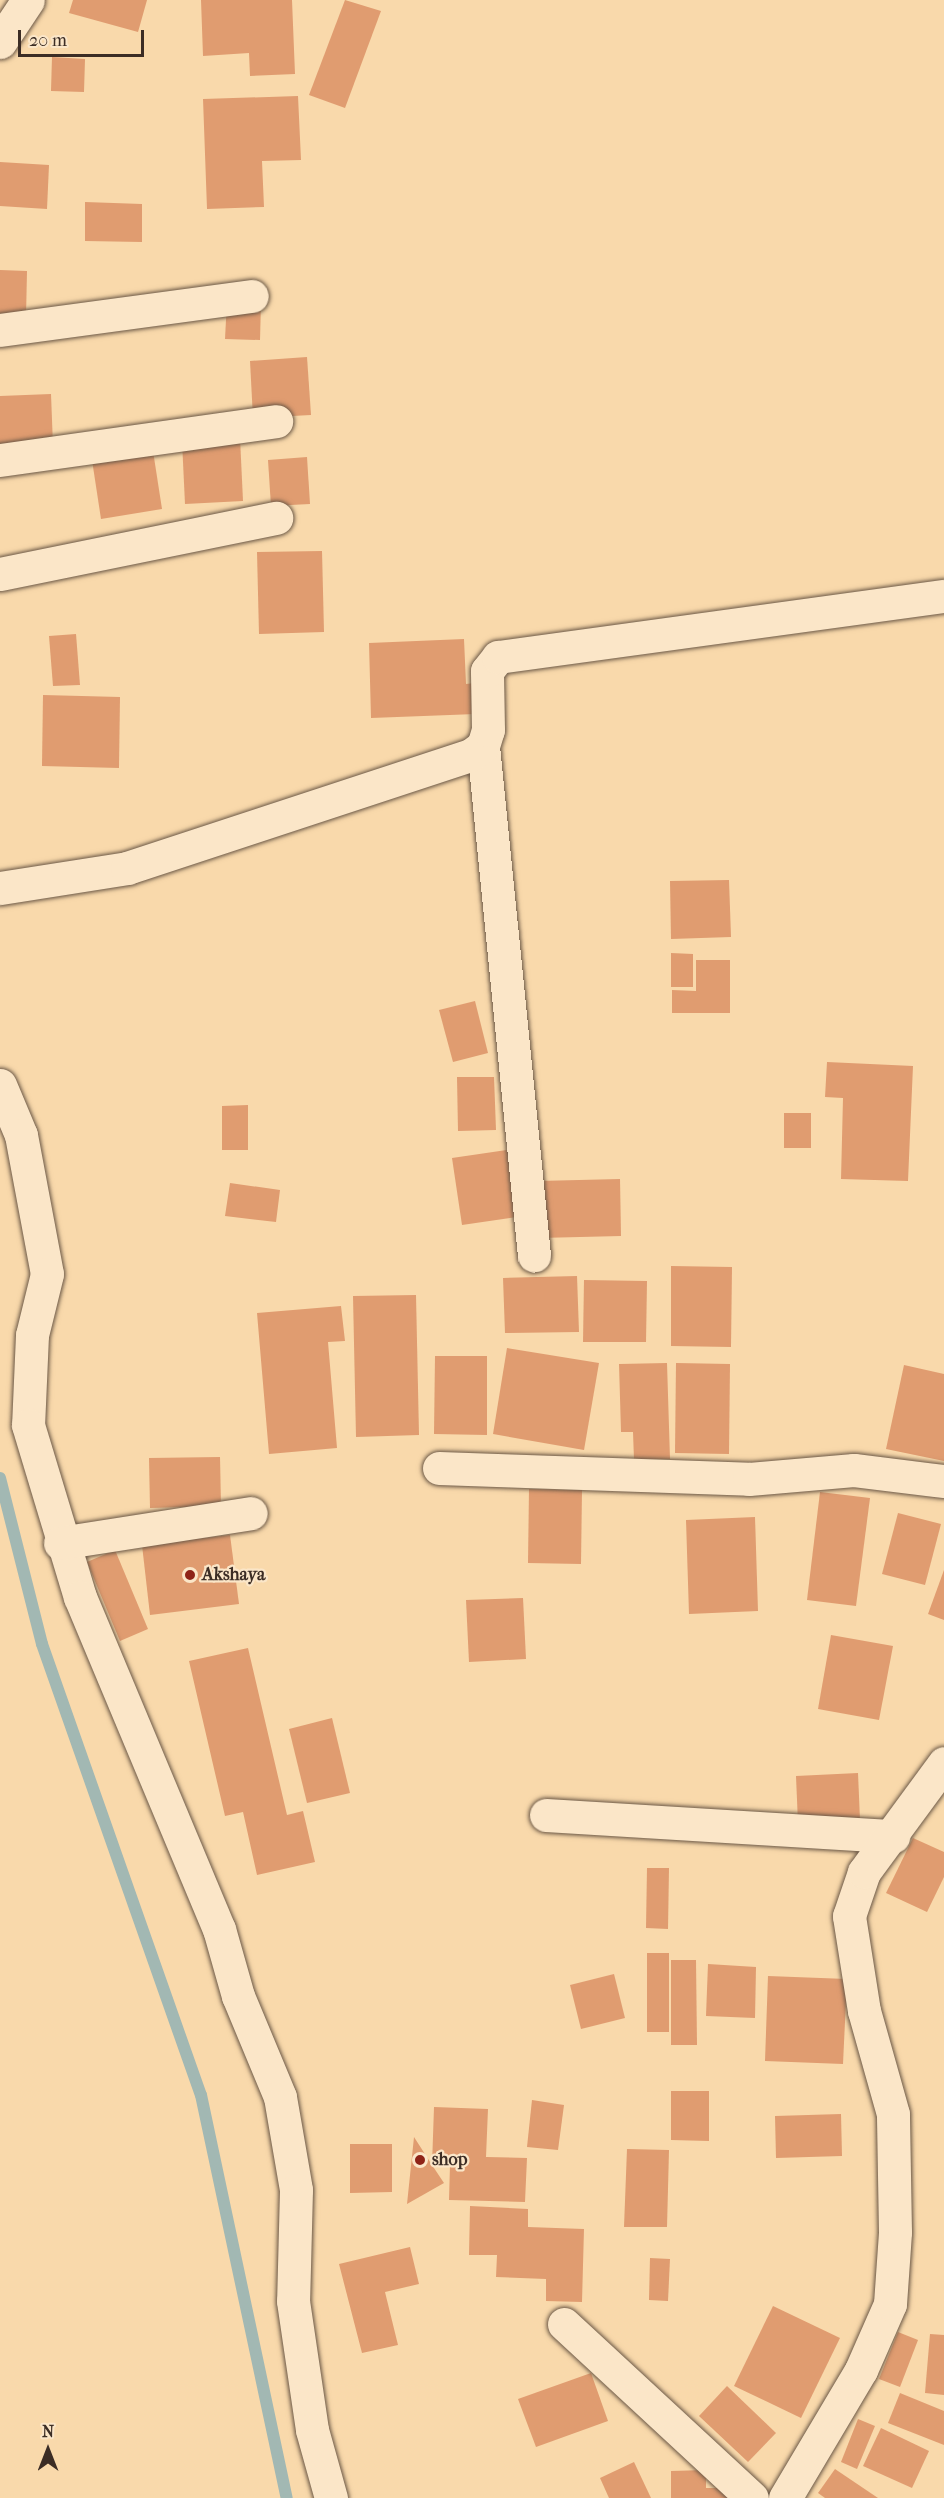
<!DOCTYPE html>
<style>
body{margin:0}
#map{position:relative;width:944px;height:2498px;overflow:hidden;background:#f9d9ab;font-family:"IM FELL French Canon",serif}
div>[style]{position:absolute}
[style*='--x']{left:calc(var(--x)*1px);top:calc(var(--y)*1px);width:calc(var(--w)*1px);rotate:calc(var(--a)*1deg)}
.stream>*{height:12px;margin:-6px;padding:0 6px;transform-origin:6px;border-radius:6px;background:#a2b8b3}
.building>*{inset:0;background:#e09c70}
.roads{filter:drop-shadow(0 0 2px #6b5846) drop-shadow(0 0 2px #6b5846)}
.minor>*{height:33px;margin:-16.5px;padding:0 16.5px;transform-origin:16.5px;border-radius:16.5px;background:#fbe6c8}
.dots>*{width:16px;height:16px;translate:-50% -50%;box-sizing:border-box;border:3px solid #fbe6c8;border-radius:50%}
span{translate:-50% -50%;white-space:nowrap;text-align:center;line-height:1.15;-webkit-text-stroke:4.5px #fbe6c8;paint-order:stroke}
.poi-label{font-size:18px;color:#3c2d25;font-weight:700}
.left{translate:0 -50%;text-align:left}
.north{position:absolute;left:18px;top:2420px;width:60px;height:60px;-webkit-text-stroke:4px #fbe6c8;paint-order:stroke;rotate:0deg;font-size:16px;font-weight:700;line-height:24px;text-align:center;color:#3c2d25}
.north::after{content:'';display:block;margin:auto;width:21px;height:27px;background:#3c2d25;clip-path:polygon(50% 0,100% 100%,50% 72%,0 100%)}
.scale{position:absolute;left:18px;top:30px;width:126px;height:27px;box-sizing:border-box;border:3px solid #3c2d25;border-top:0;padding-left:8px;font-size:18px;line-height:21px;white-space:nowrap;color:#3c2d25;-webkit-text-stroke:4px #fbe6c8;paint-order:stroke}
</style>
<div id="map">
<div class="stream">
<i style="--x:0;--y:1478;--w:171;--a:75.8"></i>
<i style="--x:42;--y:1644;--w:478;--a:70.6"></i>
<i style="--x:201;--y:2095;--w:412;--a:78"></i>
</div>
<div class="building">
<i style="clip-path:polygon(73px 0,147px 0,138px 32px,69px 13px)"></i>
<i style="clip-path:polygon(201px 0,292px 0,295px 74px,250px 76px,249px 53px,203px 56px)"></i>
<i style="clip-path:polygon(345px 0,381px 11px,345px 108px,309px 95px)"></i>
<i style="clip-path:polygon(52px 57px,85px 59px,84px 92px,51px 91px)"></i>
<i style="clip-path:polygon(298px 96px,301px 160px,262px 161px,264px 207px,207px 209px,203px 99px)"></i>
<i style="clip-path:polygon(0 162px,49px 165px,47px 209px,0 206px)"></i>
<i style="clip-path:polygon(85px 202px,142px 204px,142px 242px,85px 241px)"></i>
<i style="clip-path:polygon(0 270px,27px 271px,26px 317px,0 316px)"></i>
<i style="clip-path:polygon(227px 301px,261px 302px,260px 340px,225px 339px)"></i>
<i style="clip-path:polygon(307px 357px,311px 415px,253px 418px,250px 361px)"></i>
<i style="clip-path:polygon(51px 394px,53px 446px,0 447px,0 396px)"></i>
<i style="clip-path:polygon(240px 438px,243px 501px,185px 504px,182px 441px)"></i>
<i style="clip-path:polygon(153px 451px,162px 509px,101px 519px,92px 460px)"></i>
<i style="clip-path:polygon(307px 457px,310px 504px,271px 506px,268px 460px)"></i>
<i style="clip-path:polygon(322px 551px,324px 632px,259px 634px,257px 552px)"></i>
<i style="clip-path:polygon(76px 634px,80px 685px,53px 686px,49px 636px)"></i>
<i style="clip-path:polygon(464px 639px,466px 684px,475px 683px,476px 714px,371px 718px,369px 643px)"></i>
<i style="clip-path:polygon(43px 695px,120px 697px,119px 768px,42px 766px)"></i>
<i style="clip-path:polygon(729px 880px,731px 937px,671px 939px,670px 881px)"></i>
<i style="clip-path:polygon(671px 953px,693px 954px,693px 987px,671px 987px)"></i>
<i style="clip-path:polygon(696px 960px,730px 960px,730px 1013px,672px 1013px,672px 990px,696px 991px)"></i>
<i style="clip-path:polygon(475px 1001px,488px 1053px,453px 1062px,439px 1010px)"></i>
<i style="clip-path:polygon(827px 1062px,913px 1066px,908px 1181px,841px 1179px,843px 1098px,825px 1097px)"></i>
<i style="clip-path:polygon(457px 1077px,494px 1077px,496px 1130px,458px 1131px)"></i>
<i style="clip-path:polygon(248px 1105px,248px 1150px,222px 1150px,222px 1106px)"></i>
<i style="clip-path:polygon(784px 1113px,811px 1113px,811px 1148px,784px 1148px)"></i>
<i style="clip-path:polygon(514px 1149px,524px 1216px,462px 1225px,452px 1158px)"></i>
<i style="clip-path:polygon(620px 1179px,621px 1236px,539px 1238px,538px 1181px)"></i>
<i style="clip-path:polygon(230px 1183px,280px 1190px,276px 1222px,225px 1216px)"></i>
<i style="clip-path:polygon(671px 1266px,732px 1267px,731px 1347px,671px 1346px)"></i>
<i style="clip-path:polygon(577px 1276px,579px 1332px,505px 1333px,503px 1278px)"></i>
<i style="clip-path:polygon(584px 1280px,647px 1281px,646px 1342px,583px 1342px)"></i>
<i style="clip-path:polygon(416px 1295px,419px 1435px,356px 1437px,353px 1296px)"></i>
<i style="clip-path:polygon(341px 1306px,345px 1341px,328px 1342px,337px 1448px,269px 1454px,257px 1313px)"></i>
<i style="clip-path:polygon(507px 1348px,599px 1363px,584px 1450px,493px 1434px)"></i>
<i style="clip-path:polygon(435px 1356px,487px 1356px,487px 1435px,434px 1434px)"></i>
<i style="clip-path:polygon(667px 1363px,670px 1459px,634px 1460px,633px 1432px,621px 1432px,619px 1364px)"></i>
<i style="clip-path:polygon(676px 1363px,730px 1364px,729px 1454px,675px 1453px)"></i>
<i style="clip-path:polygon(904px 1365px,944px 1374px,944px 1461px,886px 1449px)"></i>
<i style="clip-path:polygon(220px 1457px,221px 1506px,150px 1508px,149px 1458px)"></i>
<i style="clip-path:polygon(529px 1489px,582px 1490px,581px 1564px,528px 1563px)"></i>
<i style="clip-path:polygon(820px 1492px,870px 1498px,856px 1606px,807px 1600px)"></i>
<i style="clip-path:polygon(898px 1513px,941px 1524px,925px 1585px,882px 1574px)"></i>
<i style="clip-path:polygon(755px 1517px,758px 1611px,689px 1614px,686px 1520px)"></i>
<i style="clip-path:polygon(230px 1535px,239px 1604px,150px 1615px,142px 1545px)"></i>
<i style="clip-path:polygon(115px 1550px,148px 1629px,120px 1641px,87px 1562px)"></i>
<i style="clip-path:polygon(944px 1570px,944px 1620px,928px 1614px)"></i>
<i style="clip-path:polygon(523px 1598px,526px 1659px,469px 1662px,466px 1600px)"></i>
<i style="clip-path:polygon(831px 1635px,893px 1646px,879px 1720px,818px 1709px)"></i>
<i style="clip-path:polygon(248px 1648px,287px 1815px,303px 1811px,315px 1862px,257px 1875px,243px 1812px,225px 1816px,189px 1661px)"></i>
<i style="clip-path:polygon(332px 1718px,350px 1793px,307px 1803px,289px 1729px)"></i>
<i style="clip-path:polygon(858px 1773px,860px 1820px,798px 1823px,796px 1776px)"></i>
<i style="clip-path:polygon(913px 1838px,944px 1852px,944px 1877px,927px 1912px,886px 1893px)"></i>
<i style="clip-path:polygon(647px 1868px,669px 1868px,668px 1929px,646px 1928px)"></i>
<i style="clip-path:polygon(647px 1953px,669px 1953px,669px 2032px,647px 2032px)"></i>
<i style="clip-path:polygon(671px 1960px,696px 1960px,697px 2045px,671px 2045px)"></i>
<i style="clip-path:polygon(708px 1964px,756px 1967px,755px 2018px,706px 2016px)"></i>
<i style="clip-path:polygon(614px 1974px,625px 2018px,581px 2029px,570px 1985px)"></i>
<i style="clip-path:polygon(768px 1976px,847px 1979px,843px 2064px,765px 2061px)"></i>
<i style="clip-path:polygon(671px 2091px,709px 2091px,709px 2141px,671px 2140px)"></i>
<i style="clip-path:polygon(532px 2100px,564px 2105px,558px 2150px,527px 2147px)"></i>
<i style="clip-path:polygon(434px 2107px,488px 2109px,486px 2157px,527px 2158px,525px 2202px,449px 2200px,450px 2165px,432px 2165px,444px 2183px,407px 2204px,414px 2137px,432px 2165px)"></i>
<i style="clip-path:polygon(841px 2114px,842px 2156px,776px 2158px,775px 2116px)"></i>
<i style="clip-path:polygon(350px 2144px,392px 2144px,392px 2192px,350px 2193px)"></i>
<i style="clip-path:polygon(627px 2149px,669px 2150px,667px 2227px,624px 2227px)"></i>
<i style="clip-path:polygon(470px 2206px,528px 2209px,528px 2227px,584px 2229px,582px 2302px,546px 2301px,546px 2279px,496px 2277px,497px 2255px,469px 2255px)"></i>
<i style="clip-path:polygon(410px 2247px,419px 2284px,385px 2292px,398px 2345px,362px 2353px,339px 2264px)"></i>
<i style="clip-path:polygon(650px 2258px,670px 2259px,668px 2301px,649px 2300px)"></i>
<i style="clip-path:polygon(773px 2306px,840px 2338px,801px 2418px,734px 2386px)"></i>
<i style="clip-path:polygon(898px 2332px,918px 2340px,900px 2387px,879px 2379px)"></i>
<i style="clip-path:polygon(930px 2334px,944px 2335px,944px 2395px,925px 2393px)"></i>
<i style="clip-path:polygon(591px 2373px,608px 2421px,536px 2447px,518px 2399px)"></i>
<i style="clip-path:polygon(727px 2386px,776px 2433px,748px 2462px,699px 2416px)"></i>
<i style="clip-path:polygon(900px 2393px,944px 2411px,944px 2445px,888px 2423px)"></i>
<i style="clip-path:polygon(858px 2419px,875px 2426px,857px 2469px,841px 2462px)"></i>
<i style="clip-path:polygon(881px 2428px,929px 2451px,912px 2488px,863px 2466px)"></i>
<i style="clip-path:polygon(634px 2462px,651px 2498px,609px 2498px,600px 2478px)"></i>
<i style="clip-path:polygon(835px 2469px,878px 2498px,825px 2498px,818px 2493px)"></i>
<i style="clip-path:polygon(706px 2470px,706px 2488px,735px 2488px,735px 2498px,671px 2498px,671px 2471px)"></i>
</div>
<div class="roads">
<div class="minor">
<i style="--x:0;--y:42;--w:50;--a:-56.3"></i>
<i style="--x:0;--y:330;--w:254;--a:-7.7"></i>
<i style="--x:0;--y:460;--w:279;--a:-8"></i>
<i style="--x:0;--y:574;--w:282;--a:-11.5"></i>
<i style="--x:483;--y:746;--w:512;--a:84.28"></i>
<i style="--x:0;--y:888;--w:129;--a:-8.9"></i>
<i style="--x:127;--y:868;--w:362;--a:-18.2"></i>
<i style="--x:471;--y:755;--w:15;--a:-37"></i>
<i style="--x:483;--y:746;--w:17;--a:-73"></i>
<i style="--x:488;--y:730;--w:59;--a:-91"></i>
<i style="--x:487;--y:671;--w:18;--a:-52"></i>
<i style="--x:498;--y:657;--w:450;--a:-7.8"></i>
<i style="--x:0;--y:1085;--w:54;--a:67.2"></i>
<i style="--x:21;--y:1135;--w:141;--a:79.4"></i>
<i style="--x:47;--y:1274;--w:63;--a:103.8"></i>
<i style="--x:32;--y:1335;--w:90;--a:92.5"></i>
<i style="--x:28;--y:1425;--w:180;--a:73.2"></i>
<i style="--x:80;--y:1597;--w:360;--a:67.3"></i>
<i style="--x:219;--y:1929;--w:70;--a:74.2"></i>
<i style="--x:238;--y:1996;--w:109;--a:67.4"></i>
<i style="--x:280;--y:2097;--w:94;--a:80.2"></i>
<i style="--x:296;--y:2190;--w:111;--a:91.5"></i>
<i style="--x:293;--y:2301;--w:130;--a:81.6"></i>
<i style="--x:312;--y:2430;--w:71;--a:74.4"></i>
<i style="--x:439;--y:1468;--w:310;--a:2"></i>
<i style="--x:749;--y:1479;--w:105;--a:-4.9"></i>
<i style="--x:854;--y:1470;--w:91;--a:7"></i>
<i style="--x:60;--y:1543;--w:193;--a:-8.9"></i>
<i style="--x:546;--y:1815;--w:348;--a:3.5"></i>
<i style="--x:564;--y:2324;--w:256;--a:42.8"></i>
<i style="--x:785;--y:2498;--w:149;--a:-59.3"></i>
<i style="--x:861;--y:2370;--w:72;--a:-66.3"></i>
<i style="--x:890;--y:2304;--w:72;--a:-86"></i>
<i style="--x:895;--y:2232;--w:118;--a:-91"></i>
<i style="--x:893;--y:2114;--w:107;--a:-105.7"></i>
<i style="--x:864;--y:2011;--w:96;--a:-99"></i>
<i style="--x:849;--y:1916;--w:46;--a:-71.2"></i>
<i style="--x:864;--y:1872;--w:135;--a:-53.7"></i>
</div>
</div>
<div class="dots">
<i style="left:190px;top:1575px;background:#8f2418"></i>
<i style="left:420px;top:2160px;background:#8f2418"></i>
</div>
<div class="poi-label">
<span class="left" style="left:202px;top:1575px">Akshaya</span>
<span class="left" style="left:432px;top:2160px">shop</span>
</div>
<div class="north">N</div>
<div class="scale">20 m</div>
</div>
